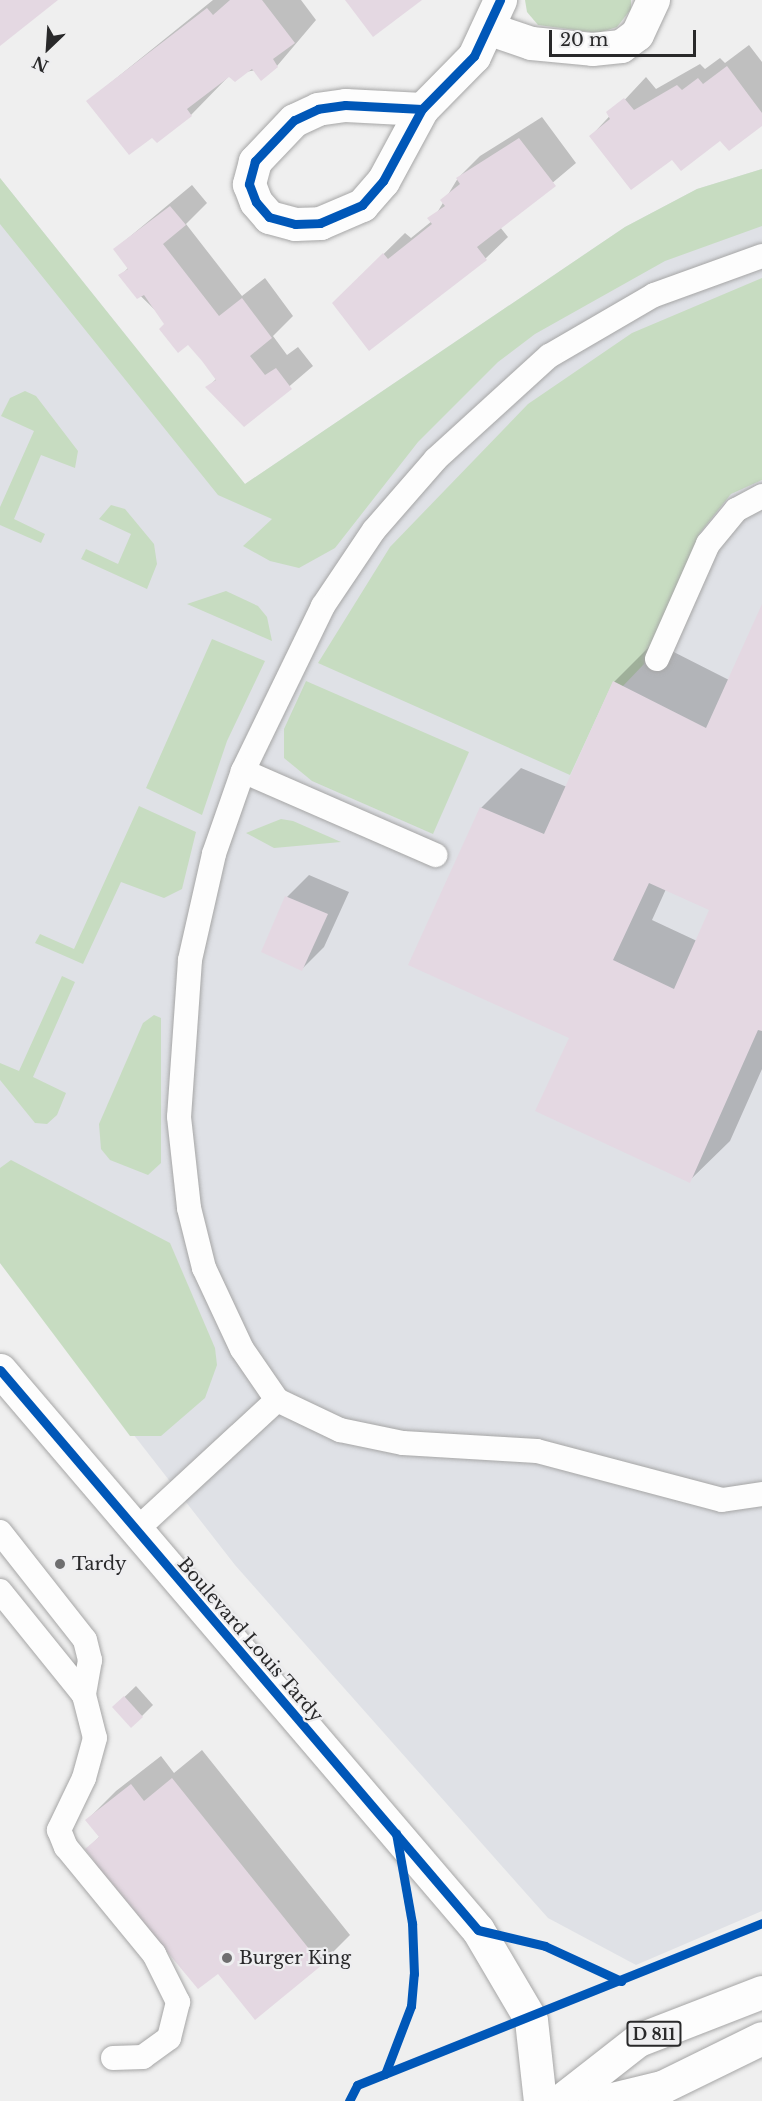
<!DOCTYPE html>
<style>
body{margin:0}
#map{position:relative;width:762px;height:2101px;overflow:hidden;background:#efefef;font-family:"Libre Baskerville",serif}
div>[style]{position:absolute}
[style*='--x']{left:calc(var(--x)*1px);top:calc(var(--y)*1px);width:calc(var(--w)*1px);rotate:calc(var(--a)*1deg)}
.built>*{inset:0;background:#dfe1e6}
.green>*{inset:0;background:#c7dcc1}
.shadow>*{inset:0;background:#0003}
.building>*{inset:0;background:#e4d8e2}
.roads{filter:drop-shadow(0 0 2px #a6a6a6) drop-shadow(0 0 2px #a6a6a6)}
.lane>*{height:24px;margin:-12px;padding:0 12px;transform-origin:12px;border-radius:12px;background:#fdfdfd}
.street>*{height:33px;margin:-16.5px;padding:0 16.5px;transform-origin:16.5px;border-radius:16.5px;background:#fdfdfd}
.secondary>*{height:33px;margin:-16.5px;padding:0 16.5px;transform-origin:16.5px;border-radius:16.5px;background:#fdfdfd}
.primary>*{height:33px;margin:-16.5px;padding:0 16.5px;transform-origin:16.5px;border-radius:16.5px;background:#fdfdfd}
.cycleway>*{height:9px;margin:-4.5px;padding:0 4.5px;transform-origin:4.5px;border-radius:4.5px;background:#0057b8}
.dots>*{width:16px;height:16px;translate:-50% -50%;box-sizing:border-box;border:3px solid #eeeef0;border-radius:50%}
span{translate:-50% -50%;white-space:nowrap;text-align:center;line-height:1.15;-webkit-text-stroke:4.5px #eeeef0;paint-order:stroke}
.shield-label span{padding:2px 4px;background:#eeeef0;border:2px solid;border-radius:4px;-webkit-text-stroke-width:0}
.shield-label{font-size:16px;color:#29292a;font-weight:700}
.poi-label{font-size:18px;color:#29292a}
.left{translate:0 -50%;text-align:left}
.street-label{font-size:18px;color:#29292a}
.north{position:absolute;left:18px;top:18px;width:60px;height:60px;-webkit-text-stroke:4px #eeeef0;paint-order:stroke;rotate:205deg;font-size:16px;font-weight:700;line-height:24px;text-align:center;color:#29292a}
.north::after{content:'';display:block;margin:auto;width:21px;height:27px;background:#29292a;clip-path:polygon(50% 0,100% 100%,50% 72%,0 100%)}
.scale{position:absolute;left:549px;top:30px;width:147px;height:27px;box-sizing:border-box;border:3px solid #29292a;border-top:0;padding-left:8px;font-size:18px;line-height:21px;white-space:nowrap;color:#29292a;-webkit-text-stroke:4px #eeeef0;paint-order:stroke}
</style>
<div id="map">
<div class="built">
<i style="clip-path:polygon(762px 169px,762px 1911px,636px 1965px,548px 1918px,235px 1565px,0 1263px,0 178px,245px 484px,625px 227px,697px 189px)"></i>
</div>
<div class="green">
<i style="clip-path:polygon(525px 0,631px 0,631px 9px,617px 27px,598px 33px,538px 25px,527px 12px)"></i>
<i style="clip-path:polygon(762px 169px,762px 226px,665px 261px,535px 334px,498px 362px,418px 442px,335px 548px,299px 568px,270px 561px,243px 546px,272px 519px,218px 495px,0 224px,0 178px,245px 484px,625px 227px,697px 189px)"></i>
<i style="clip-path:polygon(762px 278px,762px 480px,731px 494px,699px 534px,644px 664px,622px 687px,613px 682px,570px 775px,318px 663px,390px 547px,528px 404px,632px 333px)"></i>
<i style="clip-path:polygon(25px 391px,36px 396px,78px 451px,75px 468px,41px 455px,14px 519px,45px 534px,41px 543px,0 525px,0 507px,34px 431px,1px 416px,10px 398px)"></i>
<i style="clip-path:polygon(111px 505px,125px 509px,154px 544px,157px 564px,147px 589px,81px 559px,86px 549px,118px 564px,131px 534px,99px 519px)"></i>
<i style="clip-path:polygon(226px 591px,258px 606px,267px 617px,272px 641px,187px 604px)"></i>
<i style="clip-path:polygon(212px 639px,265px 661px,227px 741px,202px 815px,146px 788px)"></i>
<i style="clip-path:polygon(306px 681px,469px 752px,433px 834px,312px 781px,284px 758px,284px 729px)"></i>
<i style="clip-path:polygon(139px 806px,196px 832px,182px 889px,164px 898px,121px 882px,83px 964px,35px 943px,40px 934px,74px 949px)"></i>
<i style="clip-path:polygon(281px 819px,293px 821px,341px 842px,274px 848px,246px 833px)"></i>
<i style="clip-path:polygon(62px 976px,75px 982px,33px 1077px,66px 1093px,57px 1115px,47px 1124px,35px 1123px,0 1080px,0 1063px,19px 1071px)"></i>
<i style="clip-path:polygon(154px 1015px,161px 1018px,161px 1163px,148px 1175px,110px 1160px,101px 1149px,99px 1124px,143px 1023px)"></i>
<i style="clip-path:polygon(11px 1160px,170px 1243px,215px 1348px,217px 1365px,205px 1398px,161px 1436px,130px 1436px,0 1263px,0 1168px)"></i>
</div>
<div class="shadow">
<i style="clip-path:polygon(213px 0,301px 0,316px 20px,277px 66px,230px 75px,191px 115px,152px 135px,88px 101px)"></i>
<i style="clip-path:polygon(749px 45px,762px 62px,762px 124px,672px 158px,591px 136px,646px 77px,656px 89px,700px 64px,705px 69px,720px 58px,725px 63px)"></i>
<i style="clip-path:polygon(542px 117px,576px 163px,500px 227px,508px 237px,486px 258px,369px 349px,334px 303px,405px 233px,411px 238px,432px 221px,458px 178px,480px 156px)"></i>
<i style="clip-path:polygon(192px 185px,207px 203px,186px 224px,242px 296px,265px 278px,293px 316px,273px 336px,287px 355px,298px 347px,313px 366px,244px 425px,208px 387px,217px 378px,189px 343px,120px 276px,129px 267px,115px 249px)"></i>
<i style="clip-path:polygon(evenodd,762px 608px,762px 1069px,730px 1141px,689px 1181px,571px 1037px,481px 808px,521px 768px,567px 787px,614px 682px,654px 642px,729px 680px,762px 608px,666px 889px,711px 909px,697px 941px,652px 920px,666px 889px)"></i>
<i style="clip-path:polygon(309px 875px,349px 892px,324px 947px,302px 969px,263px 951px,287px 897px)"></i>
<i style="clip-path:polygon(136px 1686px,153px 1705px,142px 1716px,114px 1707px)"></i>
<i style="clip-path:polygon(202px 1750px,350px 1935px,321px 1964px,218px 1971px,164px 1945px,87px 1849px,100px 1836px,87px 1820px,116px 1791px,161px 1756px,174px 1773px)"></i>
</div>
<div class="building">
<i style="clip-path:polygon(0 0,58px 0,0 46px)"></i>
<i style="clip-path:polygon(230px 0,262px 0,295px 43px,273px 59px,278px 67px,261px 81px,252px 69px,235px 82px,229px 77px,187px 109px,192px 116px,157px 143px,152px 138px,129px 155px,86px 101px,207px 8px,213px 15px)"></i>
<i style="clip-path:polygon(345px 0,422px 0,373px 37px)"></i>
<i style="clip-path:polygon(727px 66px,762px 113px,762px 126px,729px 151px,720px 141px,681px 171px,672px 160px,631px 190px,589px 136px,610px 119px,606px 112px,624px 98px,634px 110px,677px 85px,682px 90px,698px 78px,703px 84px)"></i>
<i style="clip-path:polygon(519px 138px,556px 186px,477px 247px,487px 260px,369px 351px,332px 303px,383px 253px,388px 259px,432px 224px,427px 218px,445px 206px,440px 200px,460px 184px,456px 178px)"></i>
<i style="clip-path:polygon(170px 206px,186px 225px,163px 244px,219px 316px,242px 298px,272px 338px,250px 356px,265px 375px,276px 368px,292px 389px,244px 427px,205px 387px,216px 380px,202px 361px,188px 345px,178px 353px,159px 329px,164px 324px,144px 295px,137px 299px,118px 275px,128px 269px,113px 249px)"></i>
<i style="clip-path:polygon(evenodd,762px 604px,762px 1031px,758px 1030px,690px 1183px,535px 1111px,569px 1038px,408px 965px,480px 807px,544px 834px,613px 681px,706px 728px,762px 604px,649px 883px,709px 910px,674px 989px,613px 960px,649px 883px)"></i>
<i style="clip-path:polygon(285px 896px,328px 914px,302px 971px,261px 952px)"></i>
<i style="clip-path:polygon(124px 1696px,143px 1717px,131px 1728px,112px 1707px)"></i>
<i style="clip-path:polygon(172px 1778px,322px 1965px,255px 2020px,218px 1974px,198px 1989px,164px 1948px,157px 1953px,143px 1936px,150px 1930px,109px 1880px,102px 1886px,88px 1868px,95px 1862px,85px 1849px,99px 1837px,85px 1820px,131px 1784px,144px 1801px)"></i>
</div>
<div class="roads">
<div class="lane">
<i style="--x:762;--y:256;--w:115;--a:160.1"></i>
<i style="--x:654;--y:295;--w:121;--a:149.8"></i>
<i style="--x:549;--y:356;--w:153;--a:137.7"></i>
<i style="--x:436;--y:459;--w:94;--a:131.1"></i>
<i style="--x:374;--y:530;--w:92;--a:123.9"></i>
<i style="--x:323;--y:606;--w:183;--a:115.9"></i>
<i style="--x:243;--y:771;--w:88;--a:109.3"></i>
<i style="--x:214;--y:854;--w:109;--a:102.8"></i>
<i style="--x:190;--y:960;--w:157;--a:94"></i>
<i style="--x:179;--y:1117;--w:92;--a:83.7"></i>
<i style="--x:189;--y:1208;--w:62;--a:76"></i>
<i style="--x:204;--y:1268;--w:89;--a:64.9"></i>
<i style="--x:242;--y:1349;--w:62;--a:55.5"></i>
<i style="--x:277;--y:1400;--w:70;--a:25.5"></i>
<i style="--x:340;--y:1430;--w:64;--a:11.7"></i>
<i style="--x:403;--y:1443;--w:134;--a:3.4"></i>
<i style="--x:537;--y:1451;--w:191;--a:14.8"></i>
<i style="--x:722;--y:1500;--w:40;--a:-8.5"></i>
<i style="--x:657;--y:659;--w:126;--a:-66.1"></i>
<i style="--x:708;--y:544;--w:44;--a:-50.5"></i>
<i style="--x:736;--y:510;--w:30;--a:-28"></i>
<i style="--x:243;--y:771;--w:210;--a:23.6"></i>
<i style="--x:0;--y:1532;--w:137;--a:51.8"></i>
<i style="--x:85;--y:1640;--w:21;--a:76"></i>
<i style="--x:90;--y:1660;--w:36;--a:100"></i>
<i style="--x:84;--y:1695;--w:44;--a:75.7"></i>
<i style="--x:95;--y:1738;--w:41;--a:105.4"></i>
<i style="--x:84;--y:1778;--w:58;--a:115.7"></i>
<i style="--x:59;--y:1830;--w:18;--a:68"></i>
<i style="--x:66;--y:1847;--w:139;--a:50.6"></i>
<i style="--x:154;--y:1954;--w:54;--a:63.4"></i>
<i style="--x:178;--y:2002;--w:37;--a:104"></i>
<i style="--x:169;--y:2038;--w:32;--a:144"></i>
<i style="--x:143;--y:2057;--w:30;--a:178"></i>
<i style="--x:134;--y:1532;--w:195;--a:-42.7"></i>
<i style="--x:0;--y:1591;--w:134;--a:51.1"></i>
</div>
<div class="street">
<i style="--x:490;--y:29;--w:43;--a:18.9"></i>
<i style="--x:531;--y:43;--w:61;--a:5.6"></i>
<i style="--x:592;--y:49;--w:29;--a:-6"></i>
<i style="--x:621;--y:46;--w:20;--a:-37"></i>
<i style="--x:637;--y:34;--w:38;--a:-65"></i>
<i style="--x:422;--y:109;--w:77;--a:-177"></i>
<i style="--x:345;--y:105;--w:27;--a:172"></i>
<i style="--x:318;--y:109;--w:26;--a:155"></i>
<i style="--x:294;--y:120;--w:57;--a:133.6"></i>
<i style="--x:255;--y:161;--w:24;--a:105"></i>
<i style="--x:249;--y:184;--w:19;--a:69"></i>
<i style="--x:256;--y:202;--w:20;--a:49"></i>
<i style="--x:269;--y:217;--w:27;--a:15"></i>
<i style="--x:295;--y:224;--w:25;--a:-2"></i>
<i style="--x:320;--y:223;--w:46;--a:-23.2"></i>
<i style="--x:362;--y:205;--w:32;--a:-49"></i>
<i style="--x:383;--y:181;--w:82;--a:-61.6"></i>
<i style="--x:422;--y:109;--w:74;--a:-45.5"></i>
<i style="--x:474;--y:56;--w:62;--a:-65.1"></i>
</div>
<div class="secondary">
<i style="--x:0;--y:1370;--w:736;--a:49.52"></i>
<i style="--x:478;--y:1930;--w:104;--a:59.5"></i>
<i style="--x:531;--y:2020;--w:81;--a:83.7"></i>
</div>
<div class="primary">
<i style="--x:560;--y:2101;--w:99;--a:-38"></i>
<i style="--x:638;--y:2040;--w:133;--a:-21.2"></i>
<i style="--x:604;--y:2101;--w:60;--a:-13.6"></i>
<i style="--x:662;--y:2087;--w:111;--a:-26.1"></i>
</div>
</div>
<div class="cycleway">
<i style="--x:422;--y:109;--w:77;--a:-177"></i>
<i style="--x:345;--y:105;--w:27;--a:172"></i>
<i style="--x:318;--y:109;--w:26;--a:155"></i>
<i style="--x:294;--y:120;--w:57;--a:133.6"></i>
<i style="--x:255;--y:161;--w:24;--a:105"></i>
<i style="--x:249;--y:184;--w:19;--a:69"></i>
<i style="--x:256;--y:202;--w:20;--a:49"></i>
<i style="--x:269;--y:217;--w:27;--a:15"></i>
<i style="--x:295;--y:224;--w:25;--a:-2"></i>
<i style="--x:320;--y:223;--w:46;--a:-23.2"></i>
<i style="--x:362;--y:205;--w:32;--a:-49"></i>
<i style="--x:383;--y:181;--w:82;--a:-61.6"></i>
<i style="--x:422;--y:109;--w:74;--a:-45.5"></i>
<i style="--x:474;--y:56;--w:62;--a:-65.1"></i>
<i style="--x:0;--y:1370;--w:736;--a:49.52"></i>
<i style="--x:478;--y:1930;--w:69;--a:13.4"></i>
<i style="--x:545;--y:1946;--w:84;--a:24.7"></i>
<i style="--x:385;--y:2074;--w:73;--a:-69.1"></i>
<i style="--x:411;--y:2006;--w:32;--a:-85"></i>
<i style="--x:414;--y:1974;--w:51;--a:-92.2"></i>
<i style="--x:412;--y:1923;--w:91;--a:-100.1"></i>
<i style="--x:349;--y:2101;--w:18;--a:-63"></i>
<i style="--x:357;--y:2085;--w:436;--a:-21.8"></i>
</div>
<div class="dots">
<i style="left:60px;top:1564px;background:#6e6e6f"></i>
<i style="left:227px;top:1958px;background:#6e6e6f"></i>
</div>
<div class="shield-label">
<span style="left:654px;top:2034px">D 811</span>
</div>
<div class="poi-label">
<span class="left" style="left:72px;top:1564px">Tardy</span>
<span class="left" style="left:239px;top:1958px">Burger King</span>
</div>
<div class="street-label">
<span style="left:250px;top:1640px;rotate:49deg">Boulevard Louis Tardy</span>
</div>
<div class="north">N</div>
<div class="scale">20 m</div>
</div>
